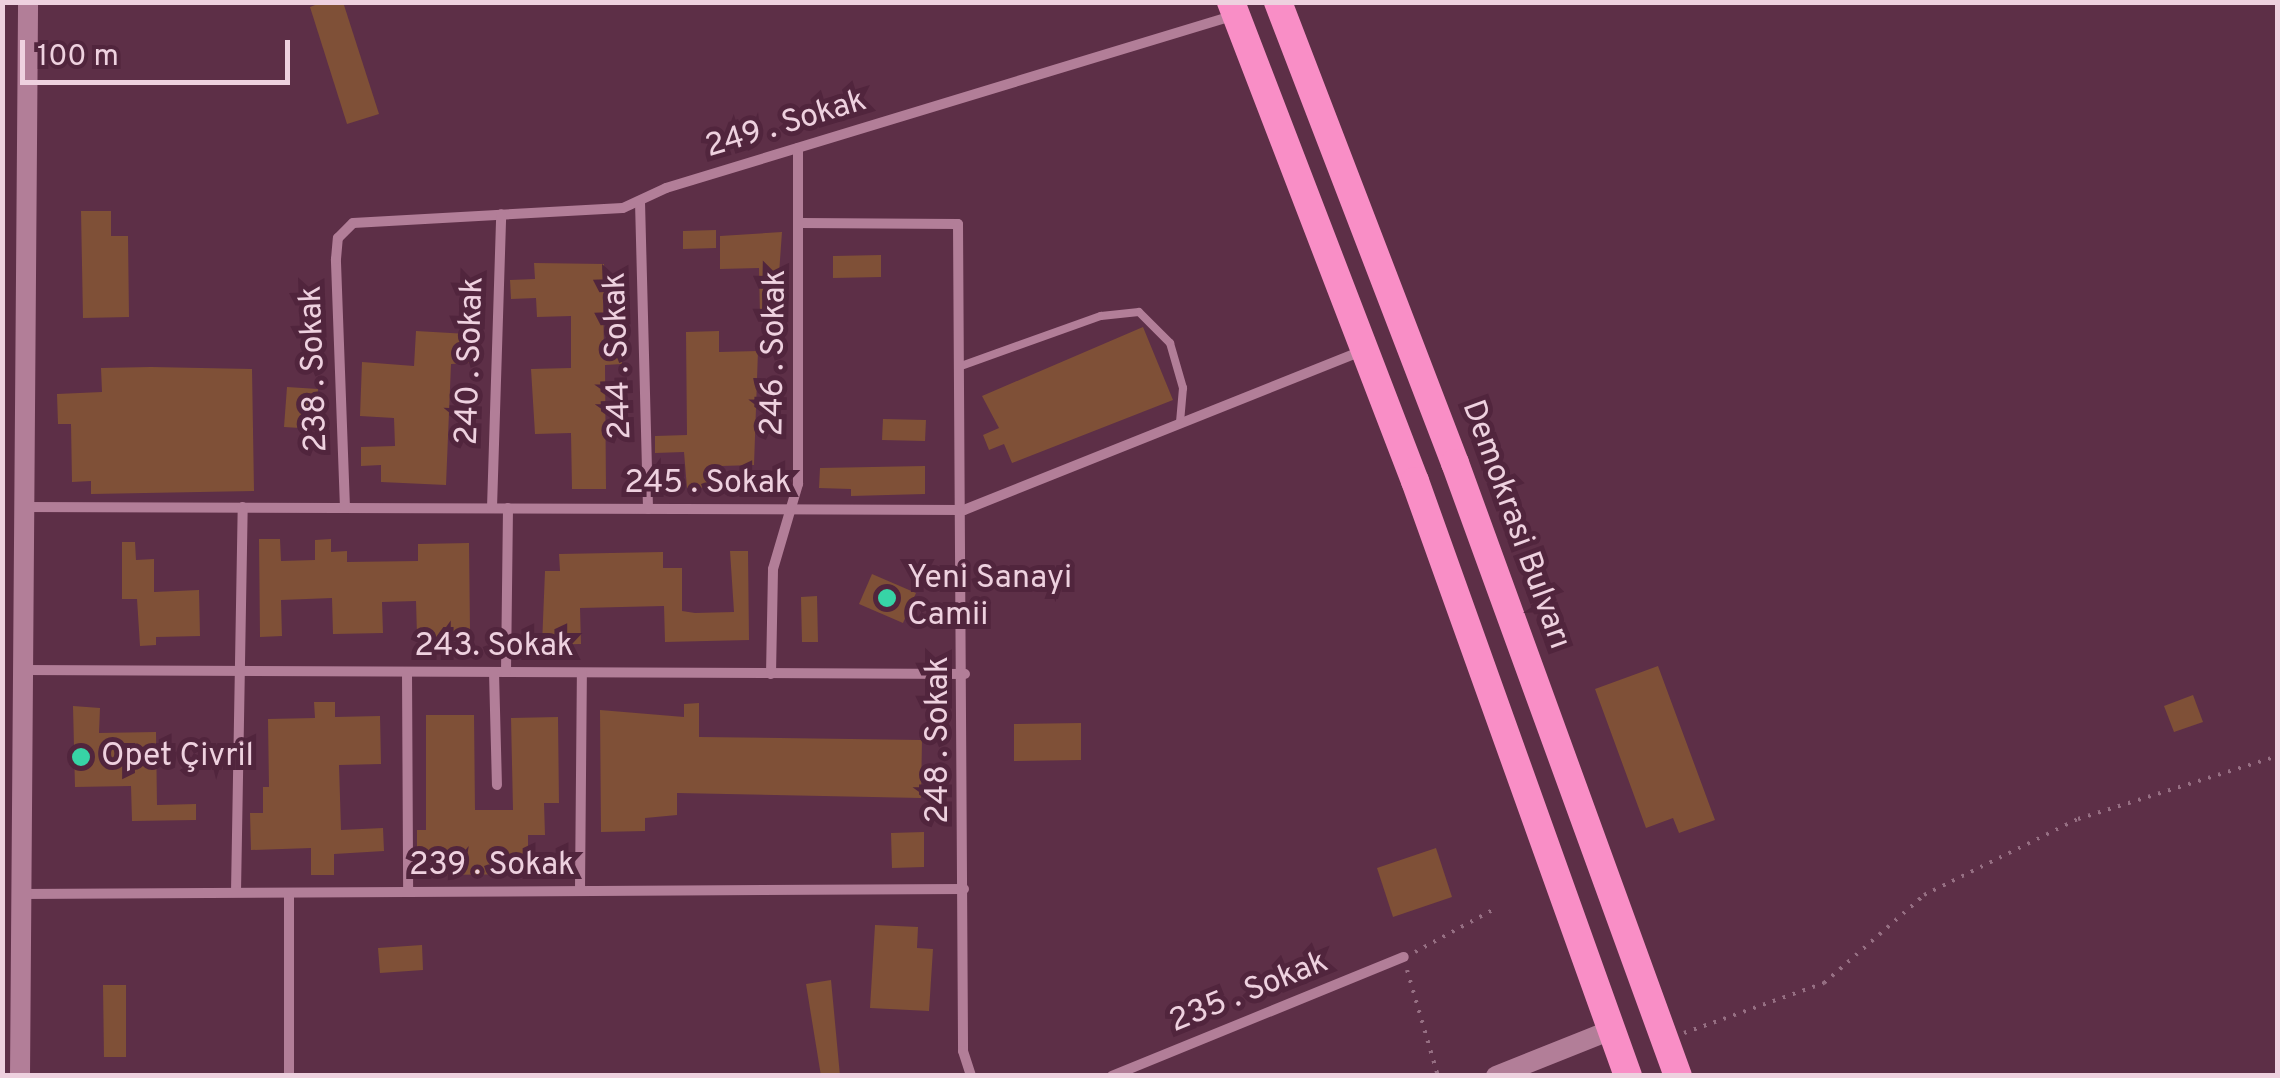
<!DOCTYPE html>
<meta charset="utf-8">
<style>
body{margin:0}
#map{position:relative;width:2280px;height:1078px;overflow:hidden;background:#5d2f47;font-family:Overpass,sans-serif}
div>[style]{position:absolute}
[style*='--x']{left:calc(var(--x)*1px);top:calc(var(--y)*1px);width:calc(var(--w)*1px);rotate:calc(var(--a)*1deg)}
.building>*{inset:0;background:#7f5037}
.path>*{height:4px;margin-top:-2px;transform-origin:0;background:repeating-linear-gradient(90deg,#966f83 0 2.5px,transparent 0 10.5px)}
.lane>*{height:8px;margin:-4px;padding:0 4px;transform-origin:4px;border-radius:4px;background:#b27e98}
.street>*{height:10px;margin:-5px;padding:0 5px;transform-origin:5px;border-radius:5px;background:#b27e98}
.secondary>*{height:20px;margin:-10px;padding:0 10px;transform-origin:10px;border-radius:10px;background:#b27e98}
.highway>*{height:28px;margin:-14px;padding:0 14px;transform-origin:14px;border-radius:14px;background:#f98ec6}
.dots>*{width:28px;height:28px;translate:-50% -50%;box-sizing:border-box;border:5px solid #51253d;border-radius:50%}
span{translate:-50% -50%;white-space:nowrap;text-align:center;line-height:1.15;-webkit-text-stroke:10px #51253d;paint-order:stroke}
.street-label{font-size:32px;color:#eed1df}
.poi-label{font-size:32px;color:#eed1df}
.left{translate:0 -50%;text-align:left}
.frame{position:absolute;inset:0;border:5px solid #eed1df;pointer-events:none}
.scale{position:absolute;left:20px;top:40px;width:270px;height:45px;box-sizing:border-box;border:5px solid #eed1df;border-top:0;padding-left:12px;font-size:30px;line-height:35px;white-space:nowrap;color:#eed1df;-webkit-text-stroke:8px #51253d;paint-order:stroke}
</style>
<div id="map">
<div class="building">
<i style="clip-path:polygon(323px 2px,343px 2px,379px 114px,347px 124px,310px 7px)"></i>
<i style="clip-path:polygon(81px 211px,111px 211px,111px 236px,128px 236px,129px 317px,83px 318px)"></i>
<i style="clip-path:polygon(716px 230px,716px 248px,683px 249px,683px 231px)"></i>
<i style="clip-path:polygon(782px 232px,776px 316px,760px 316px,759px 268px,720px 269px,720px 236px)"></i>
<i style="clip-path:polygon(881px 255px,881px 277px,833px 278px,833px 256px)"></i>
<i style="clip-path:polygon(534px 263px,604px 264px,605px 280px,621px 280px,622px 296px,603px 299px,604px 349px,622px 348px,622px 364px,605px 365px,606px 489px,572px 489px,571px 433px,535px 434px,531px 369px,571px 368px,571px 316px,537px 317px,536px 298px,511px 299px,510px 280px,535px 279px)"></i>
<i style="clip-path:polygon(1143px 327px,1173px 400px,1012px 463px,1004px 444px,989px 450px,983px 435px,999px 428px,982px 396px)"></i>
<i style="clip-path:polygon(416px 331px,468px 334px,469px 363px,451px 364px,446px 485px,381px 482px,381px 465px,361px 466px,361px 447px,395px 446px,394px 418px,360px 416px,362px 362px,414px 366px)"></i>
<i style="clip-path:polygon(719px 331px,719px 352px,758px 351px,754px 465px,721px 466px,721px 487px,687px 488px,684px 452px,655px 453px,655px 436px,687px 435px,686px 332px)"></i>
<i style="clip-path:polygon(151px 367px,252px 369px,254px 491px,91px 494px,91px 481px,72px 482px,71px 424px,58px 424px,57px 394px,102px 392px,101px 368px)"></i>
<i style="clip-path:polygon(287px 387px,318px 389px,316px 429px,284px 427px)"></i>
<i style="clip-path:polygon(883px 419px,926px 420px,925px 441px,882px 440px)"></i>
<i style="clip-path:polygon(925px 466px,925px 494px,851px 496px,851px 489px,819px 488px,820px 468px)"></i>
<i style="clip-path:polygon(259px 539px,280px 539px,281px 561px,315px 560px,315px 540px,331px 539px,331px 552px,347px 551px,347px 562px,418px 561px,418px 544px,469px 543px,470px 632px,447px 633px,447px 650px,433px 650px,433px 636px,417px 636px,416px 601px,382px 602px,383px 633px,333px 634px,332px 598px,281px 600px,282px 636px,260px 637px)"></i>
<i style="clip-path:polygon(122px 542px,135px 542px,136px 560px,154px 559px,154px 592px,199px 590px,200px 636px,156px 637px,156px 645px,140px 646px,137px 599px,122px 599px)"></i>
<i style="clip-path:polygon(730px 551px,748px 551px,749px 640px,665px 642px,664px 606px,580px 608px,581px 644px,542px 645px,545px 571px,560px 571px,559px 554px,663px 552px,663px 568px,682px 568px,682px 611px,695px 613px,734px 612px)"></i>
<i style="clip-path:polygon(872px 574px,916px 593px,903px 623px,859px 604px)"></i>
<i style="clip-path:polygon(817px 596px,818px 642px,802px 642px,801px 597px)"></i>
<i style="clip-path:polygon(1658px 666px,1715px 820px,1679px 833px,1673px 818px,1646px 828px,1595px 689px)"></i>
<i style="clip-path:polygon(2193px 695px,2203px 722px,2174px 732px,2164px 706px)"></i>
<i style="clip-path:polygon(314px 702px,335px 702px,335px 717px,380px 716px,381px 764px,339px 765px,341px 830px,383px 828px,384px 851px,334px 854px,334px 875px,311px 875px,311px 848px,251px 850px,250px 813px,263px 813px,263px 787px,269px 787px,268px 719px,315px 718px)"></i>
<i style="clip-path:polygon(699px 703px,699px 737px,922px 740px,921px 798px,677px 793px,677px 815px,645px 818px,645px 831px,601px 832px,600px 710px,684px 717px,684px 704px)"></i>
<i style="clip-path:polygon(73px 706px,100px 708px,99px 733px,156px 732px,157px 805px,196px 804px,196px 820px,132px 821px,131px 786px,75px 787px)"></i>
<i style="clip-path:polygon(426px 715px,474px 715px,475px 810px,513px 810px,511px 718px,558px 717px,559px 803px,544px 803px,545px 835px,528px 835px,528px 874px,432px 875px,432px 851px,417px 851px,417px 830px,426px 830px)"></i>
<i style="clip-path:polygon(1081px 723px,1081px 760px,1014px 761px,1014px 724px)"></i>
<i style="clip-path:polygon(924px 832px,924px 867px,892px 868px,891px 833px)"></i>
<i style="clip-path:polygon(1436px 848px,1452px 897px,1393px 917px,1377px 868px)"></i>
<i style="clip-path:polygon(875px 925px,918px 927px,917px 948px,933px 949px,929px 1011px,870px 1008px)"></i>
<i style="clip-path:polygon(422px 945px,423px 970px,380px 973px,378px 948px)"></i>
<i style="clip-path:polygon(831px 980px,840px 1076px,821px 1076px,806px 984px)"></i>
<i style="clip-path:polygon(103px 985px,126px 985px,126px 1057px,104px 1057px)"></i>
</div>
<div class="path">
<i style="--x:1415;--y:952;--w:94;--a:-28.5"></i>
<i style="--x:1407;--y:970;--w:110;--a:73.7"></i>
<i style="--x:1684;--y:1033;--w:149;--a:-19.7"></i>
<i style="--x:1824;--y:983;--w:133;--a:-41.3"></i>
<i style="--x:1924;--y:895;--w:172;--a:-26.3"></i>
<i style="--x:2078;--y:819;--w:210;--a:-17.5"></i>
</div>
<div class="lane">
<i style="--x:961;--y:366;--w:149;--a:-19.7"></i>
<i style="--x:1101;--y:316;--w:38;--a:-6"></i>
<i style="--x:1139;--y:312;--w:44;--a:45"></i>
<i style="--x:1170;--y:343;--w:47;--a:73.9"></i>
<i style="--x:1183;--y:388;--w:35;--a:95"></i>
</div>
<div class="street">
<i style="--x:640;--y:202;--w:307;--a:88.5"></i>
<i style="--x:801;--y:223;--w:157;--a:0.4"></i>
<i style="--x:958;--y:224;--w:827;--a:89.65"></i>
<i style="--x:963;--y:1051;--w:26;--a:72"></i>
<i style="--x:23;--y:507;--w:941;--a:0.18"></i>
<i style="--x:964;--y:510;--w:428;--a:-21.8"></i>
<i style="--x:345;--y:508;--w:249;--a:-92.1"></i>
<i style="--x:336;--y:259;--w:21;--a:-85"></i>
<i style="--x:338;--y:238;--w:21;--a:-45"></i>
<i style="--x:353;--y:223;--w:270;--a:-3.2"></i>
<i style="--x:623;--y:208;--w:47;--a:-24.9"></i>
<i style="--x:666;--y:188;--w:595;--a:-16.91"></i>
<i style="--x:492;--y:508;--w:294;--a:-88.2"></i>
<i style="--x:23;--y:670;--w:942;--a:0.24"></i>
<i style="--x:407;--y:672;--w:219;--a:89.7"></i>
<i style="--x:494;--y:672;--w:113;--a:88.5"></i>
<i style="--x:506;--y:672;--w:164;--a:-89.3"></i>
<i style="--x:771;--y:674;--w:105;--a:-88.9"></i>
<i style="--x:773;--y:569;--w:89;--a:-73.6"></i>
<i style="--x:798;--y:484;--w:336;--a:-90"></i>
<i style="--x:580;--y:890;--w:217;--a:-89.5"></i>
<i style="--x:236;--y:892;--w:385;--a:-89"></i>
<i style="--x:289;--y:893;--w:183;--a:90"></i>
<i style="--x:21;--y:894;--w:943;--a:-0.3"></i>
<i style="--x:1112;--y:1076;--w:315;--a:-22.2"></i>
</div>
<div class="secondary">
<i style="--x:20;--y:1076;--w:1074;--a:-89.57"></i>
<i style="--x:1496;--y:1076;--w:124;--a:-21.8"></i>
</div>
<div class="highway">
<i style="--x:1231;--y:2;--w:513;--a:68.99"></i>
<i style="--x:1415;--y:481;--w:632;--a:70.3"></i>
<i style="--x:1278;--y:2;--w:494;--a:69"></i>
<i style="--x:1455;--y:463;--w:652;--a:70.01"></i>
</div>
<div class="dots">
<i style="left:887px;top:598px;background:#37d4a6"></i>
<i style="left:81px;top:757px;background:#37d4a6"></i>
</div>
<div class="street-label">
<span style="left:786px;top:125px;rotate:-17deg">249 . Sokak</span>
<span style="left:775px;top:353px;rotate:-89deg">246 . Sokak</span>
<span style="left:619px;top:356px;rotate:-92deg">244 . Sokak</span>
<span style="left:471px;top:361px;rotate:-88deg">240 . Sokak</span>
<span style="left:315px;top:369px;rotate:-92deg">238 . Sokak</span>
<span style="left:708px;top:484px">245 . Sokak</span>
<span style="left:1515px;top:525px;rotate:70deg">Demokrasi Bulvarı</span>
<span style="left:494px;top:647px">243. Sokak</span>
<span style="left:939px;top:740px;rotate:-90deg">248 . Sokak</span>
<span style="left:492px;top:866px">239 . Sokak</span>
<span style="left:1249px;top:993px;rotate:-22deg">235 . Sokak</span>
</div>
<div class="poi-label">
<span class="left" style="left:907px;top:598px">Yeni Sanayi<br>Camii</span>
<span class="left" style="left:101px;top:757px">Opet Çivril</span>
</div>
<div class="frame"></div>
<div class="scale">100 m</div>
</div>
